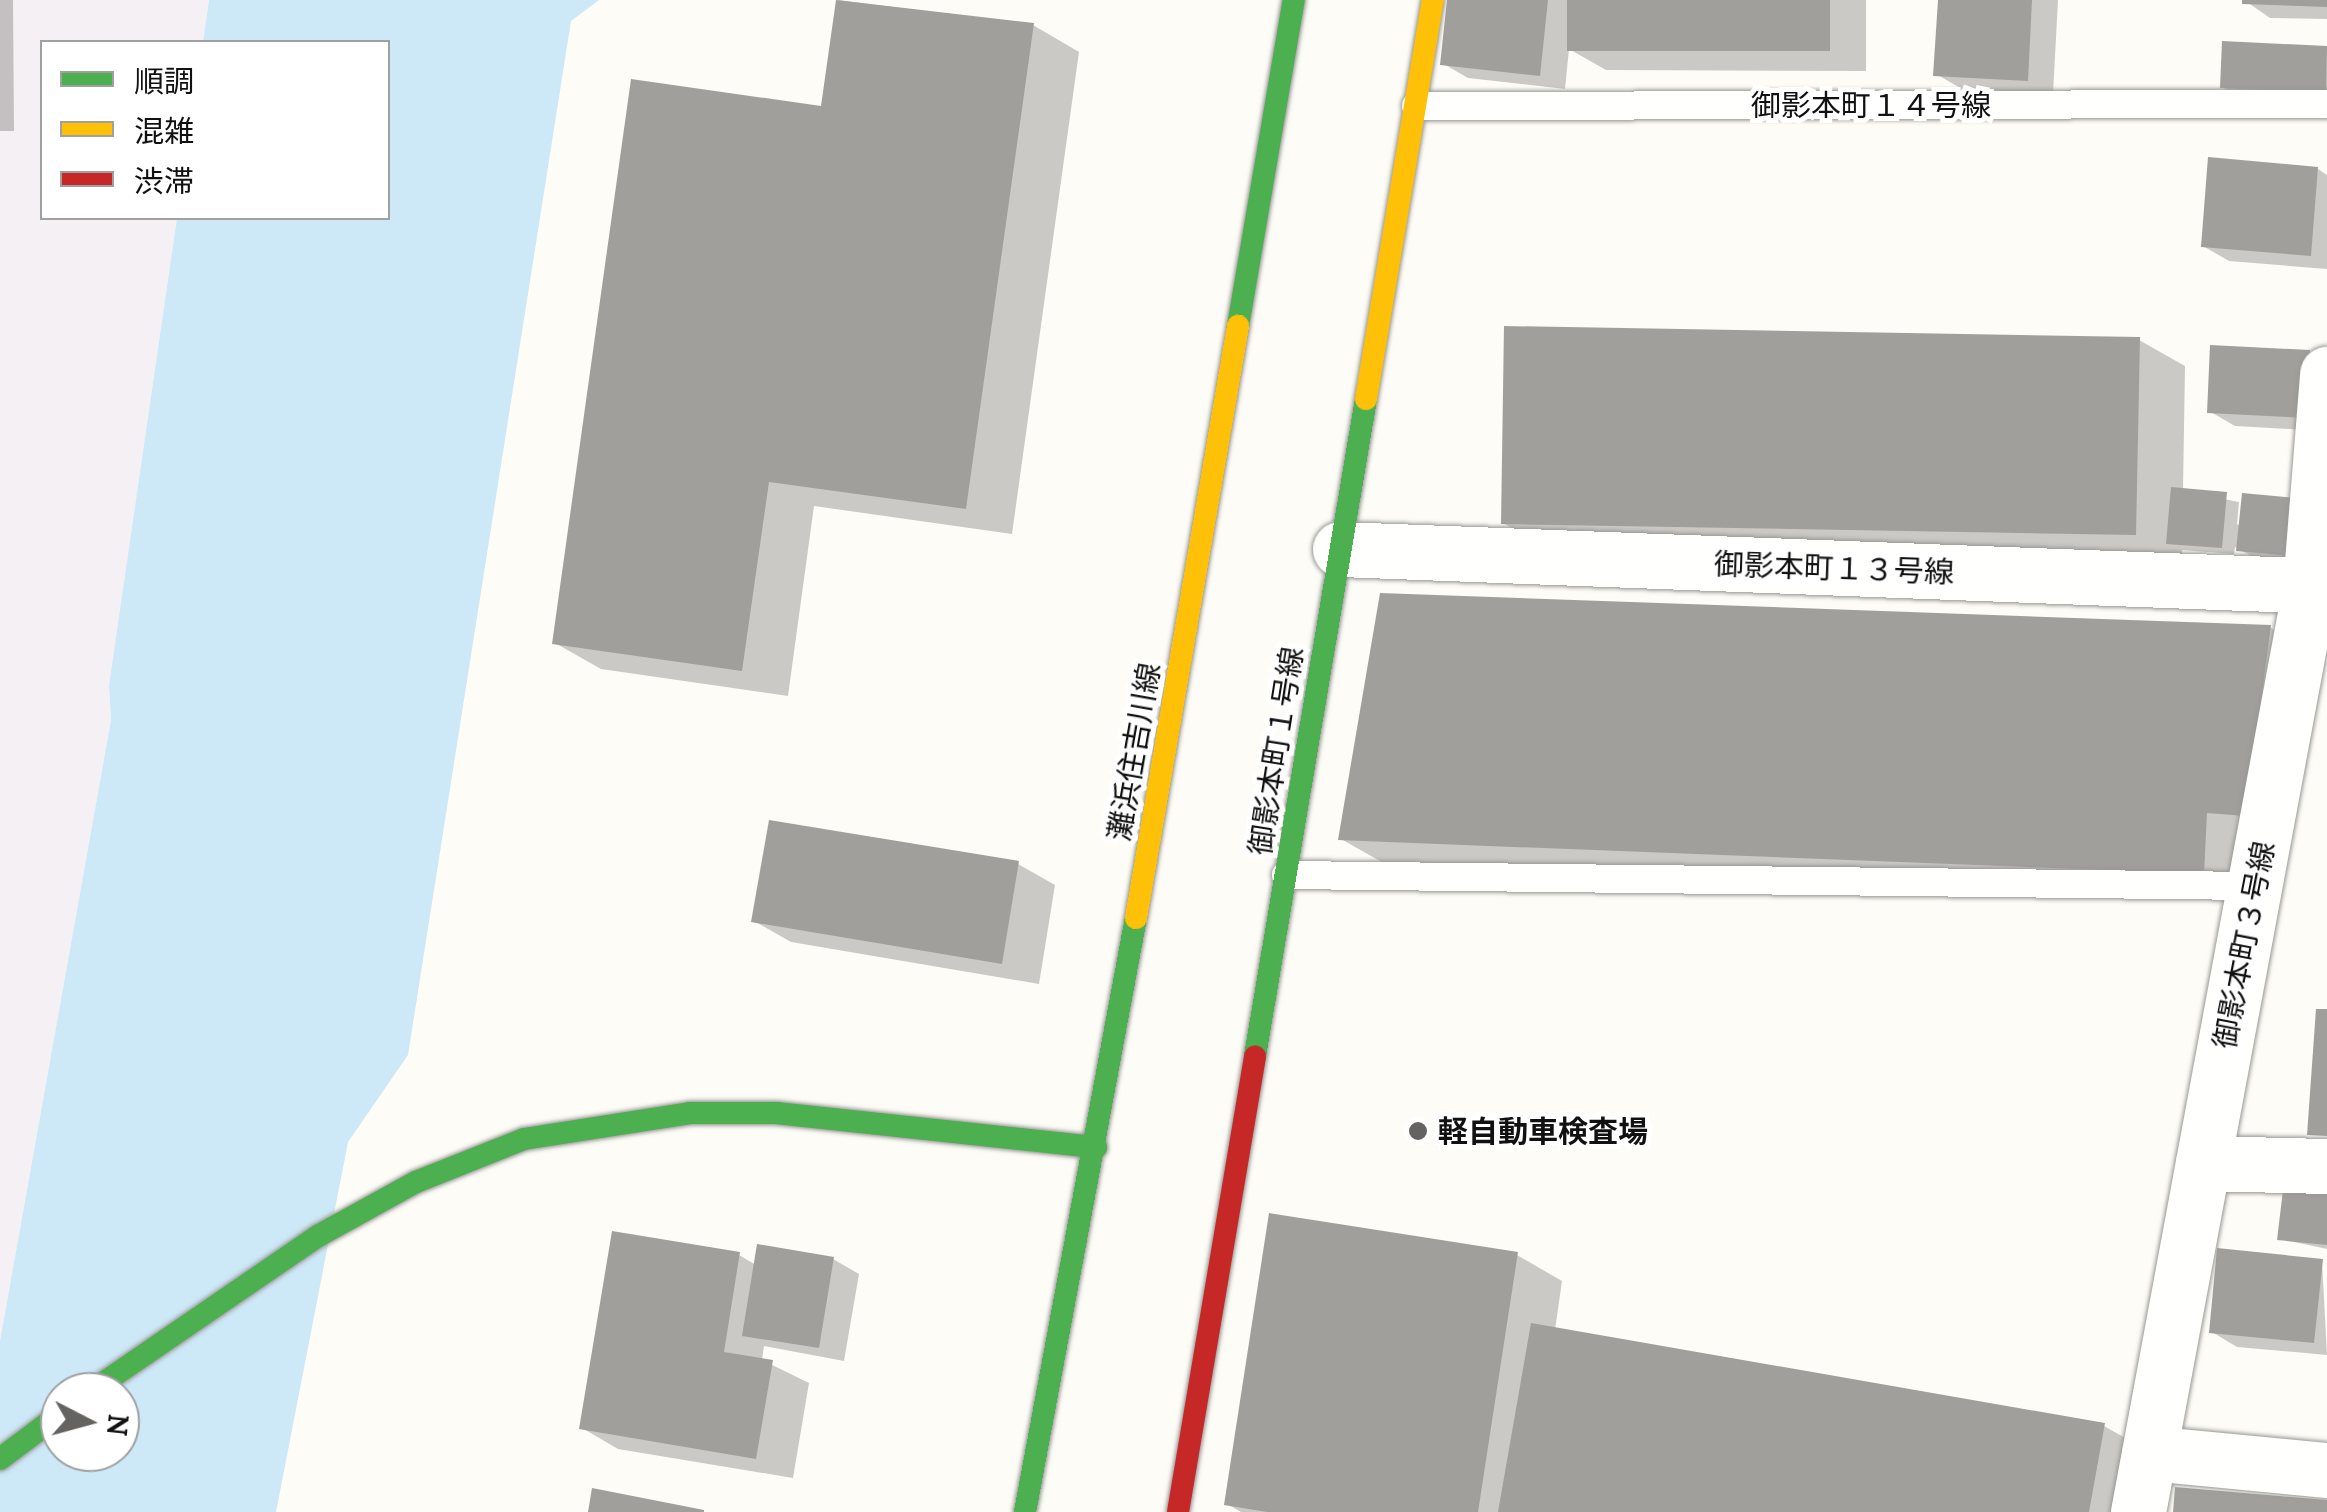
<!DOCTYPE html>
<meta charset="utf-8">
<style>
body{margin:0}
#map{position:relative;width:2327px;height:1512px;overflow:hidden;background:#fdfcf7;font-family:Lora,"Noto Sans JP",serif}
div>[style]{position:absolute}
[style*='--x']{left:calc(var(--x)*1px);top:calc(var(--y)*1px);width:calc(var(--w)*1px);rotate:calc(var(--a)*1deg)}
.industrial>*{inset:0;background:#f5f0f3}
.water>*{inset:0;background:#cde8f7}
.shadow>*{inset:0;background:#0003}
.building>*{inset:0;background:#a19f9c}
.roads{filter:drop-shadow(0 0 2px #979795) drop-shadow(0 0 2px #979795)}
.lane>*{height:28px;margin:-14px;padding:0 14px;transform-origin:14px;border-radius:14px;background:#fffffe}
.street>*{height:55px;margin:-27.5px;padding:0 27.5px;transform-origin:27.5px;border-radius:27.5px;background:#fffffe}
.fast>*{height:22px;margin:-11px;padding:0 11px;transform-origin:11px;border-radius:11px;background:#4caf50}
.slow>*{height:22px;margin:-11px;padding:0 11px;transform-origin:11px;border-radius:11px;background:#ffc107}
.jam>*{height:22px;margin:-11px;padding:0 11px;transform-origin:11px;border-radius:11px;background:#c62828}
.dots>*{width:28px;height:28px;translate:-50% -50%;box-sizing:border-box;border:5px solid #fff;border-radius:50%}
span{translate:-50% -50%;white-space:nowrap;text-align:center;line-height:1.15;-webkit-text-stroke:10px #fff;paint-order:stroke}
.street-label{font-size:30px;color:#111}
.poi-label{font-size:30px;color:#111;font-weight:700}
.left{translate:0 -50%;text-align:left}
.legend{position:absolute;left:40px;top:40px;width:350px;height:180px;box-sizing:border-box;background:#fff;border:2px solid #a0a0a0;margin:0;padding:12px 18px;list-style:none;font-size:30px;color:#111}
.legend li{display:flex;align-items:center;gap:20px;height:50px}
.legend b{width:50px;border:2px solid #a0a0a0}
.north{position:absolute;left:40px;top:1372px;width:100px;height:100px;box-sizing:border-box;background:#fff;border:2px solid #a0a0a0;border-radius:50%;rotate:96deg;font-size:28px;font-weight:700;line-height:40px;text-align:center;color:#111}
.north::after{content:'';display:block;margin:auto;width:35px;height:45px;background:#646362;clip-path:polygon(50% 0,100% 100%,50% 72%,0 100%)}
</style>
<div id="map">
<div class="industrial">
<i style="clip-path:polygon(0 0,209px 0,203px 42px,42px 42px,42px 218px,177px 218px,109px 685px,111px 720px,0 1341px)"></i>
</div>
<div class="water">
<i style="clip-path:polygon(evenodd,209px 0,599px 0,571px 21px,408px 1055px,348px 1142px,276px 1512px,0 1512px,0 1341px,111px 720px,109px 685px,177px 218px,388px 218px,388px 42px,203px 42px,209px 0,60px 1392px,120px 1392px,120px 1452px,60px 1452px,60px 1392px)"></i>
</div>
<div class="shadow">
<i style="clip-path:polygon(0 0,13px 0,14px 131px,0 131px)"></i>
<i style="clip-path:polygon(838px 0,1033px 25px,1079px 52px,1012px 534px,814px 506px,788px 696px,601px 669px,555px 643px,824px 109px)"></i>
<i style="clip-path:polygon(1449px 0,1866px 0,1866px 71px,1606px 70px,1569px 49px,1565px 89px,1468px 78px,1442px 63px)"></i>
<i style="clip-path:polygon(1941px 0,2058px 0,2053px 94px,1962px 89px,1936px 74px)"></i>
<i style="clip-path:polygon(2244px 0,2327px 0,2327px 19px,2270px 18px)"></i>
<i style="clip-path:polygon(2225px 44px,2327px 48px,2327px 105px,2248px 102px,2222px 87px)"></i>
<i style="clip-path:polygon(2318px 169px,2327px 175px,2327px 269px,2229px 261px,2203px 246px)"></i>
<i style="clip-path:polygon(2139px 340px,2185px 366px,2183px 491px,2239px 502px,2237px 524px,2304px 562px,2251px 556px,2235px 547px,2234px 554px,2182px 550px,2182px 560px,1549px 549px,1503px 523px)"></i>
<i style="clip-path:polygon(2309px 352px,2327px 363px,2327px 431px,2235px 426px,2209px 411px)"></i>
<i style="clip-path:polygon(2271px 628px,2316px 654px,2291px 841px,2253px 838px,2250px 899px,1387px 865px,1341px 839px)"></i>
<i style="clip-path:polygon(1018px 864px,1055px 885px,1039px 984px,791px 942px,754px 921px)"></i>
<i style="clip-path:polygon(2327px 1197px,2327px 1249px,2280px 1239px)"></i>
<i style="clip-path:polygon(739px 1255px,756px 1265px,833px 1259px,859px 1274px,844px 1361px,764px 1346px,762px 1360px,809px 1383px,793px 1478px,618px 1449px,582px 1428px)"></i>
<i style="clip-path:polygon(1517px 1255px,1562px 1281px,1555px 1330px,2104px 1426px,2150px 1452px,2139px 1512px,1241px 1512px,1227px 1504px)"></i>
<i style="clip-path:polygon(2322px 1261px,2327px 1355px,2237px 1347px,2212px 1332px)"></i>
</div>
<div class="building">
<i style="clip-path:polygon(836px 0,1034px 23px,966px 509px,769px 482px,742px 671px,552px 644px,631px 79px,821px 106px)"></i>
<i style="clip-path:polygon(1447px 0,1548px 0,1540px 76px,1440px 65px)"></i>
<i style="clip-path:polygon(1567px 0,1830px 0,1830px 51px,1567px 51px)"></i>
<i style="clip-path:polygon(1938px 0,2032px 0,2028px 81px,1933px 76px)"></i>
<i style="clip-path:polygon(2242px 0,2327px 0,2327px 7px,2242px 4px)"></i>
<i style="clip-path:polygon(2222px 41px,2327px 46px,2326px 93px,2220px 88px)"></i>
<i style="clip-path:polygon(2208px 157px,2318px 167px,2311px 256px,2201px 247px)"></i>
<i style="clip-path:polygon(1504px 326px,2140px 337px,2136px 535px,1501px 524px)"></i>
<i style="clip-path:polygon(2210px 345px,2310px 350px,2306px 418px,2207px 413px)"></i>
<i style="clip-path:polygon(2171px 487px,2227px 492px,2222px 548px,2166px 544px)"></i>
<i style="clip-path:polygon(2242px 493px,2297px 498px,2292px 556px,2236px 551px)"></i>
<i style="clip-path:polygon(1380px 593px,2271px 625px,2246px 816px,2207px 813px,2204px 874px,1338px 840px)"></i>
<i style="clip-path:polygon(769px 820px,1019px 861px,1002px 964px,751px 922px)"></i>
<i style="clip-path:polygon(2316px 1009px,2327px 1009px,2327px 1136px,2307px 1135px)"></i>
<i style="clip-path:polygon(2283px 1190px,2327px 1194px,2327px 1245px,2277px 1240px)"></i>
<i style="clip-path:polygon(1269px 1213px,1518px 1252px,1478px 1512px,1267px 1512px,1224px 1505px)"></i>
<i style="clip-path:polygon(612px 1231px,740px 1252px,724px 1352px,773px 1360px,756px 1459px,579px 1429px)"></i>
<i style="clip-path:polygon(757px 1244px,834px 1257px,819px 1348px,742px 1336px)"></i>
<i style="clip-path:polygon(2217px 1248px,2323px 1259px,2314px 1343px,2209px 1333px)"></i>
<i style="clip-path:polygon(1531px 1323px,2105px 1423px,2089px 1512px,1498px 1512px)"></i>
<i style="clip-path:polygon(2175px 1487px,2327px 1500px,2327px 1512px,2173px 1512px)"></i>
<i style="clip-path:polygon(592px 1488px,704px 1510px,704px 1512px,588px 1512px)"></i>
</div>
<div class="roads">
<div class="lane">
<i style="--x:1416;--y:106;--w:911;--a:-0.13"></i>
<i style="--x:1286;--y:875;--w:969;--a:0.65"></i>
</div>
<div class="street">
<i style="--x:1340;--y:549;--w:988;--a:2.15"></i>
<i style="--x:2203;--y:1163;--w:124;--a:1.4"></i>
<i style="--x:2149;--y:1453;--w:179;--a:5.5"></i>
<i style="--x:2138;--y:1512;--w:941;--a:-79.47"></i>
<i style="--x:2310;--y:587;--w:214;--a:-85.4"></i>
</div>
<div class="fast">
<i style="--x:1238;--y:326;--w:331;--a:-80.3"></i>
<i style="--x:1255;--y:1056;--w:666;--a:-80.41"></i>
<i style="--x:90;--y:1392;--w:276;--a:-34.4"></i>
<i style="--x:318;--y:1236;--w:112;--a:-28.9"></i>
<i style="--x:416;--y:1182;--w:116;--a:-21.7"></i>
<i style="--x:524;--y:1139;--w:168;--a:-8.9"></i>
<i style="--x:690;--y:1113;--w:86;--a:0"></i>
<i style="--x:776;--y:1113;--w:322;--a:6.1"></i>
<i style="--x:0;--y:1459;--w:75;--a:-36.9"></i>
<i style="--x:1025;--y:1512;--w:604;--a:-79.42"></i>
</div>
<div class="slow">
<i style="--x:1366;--y:399;--w:405;--a:-80.5"></i>
<i style="--x:1136;--y:918;--w:601;--a:-80.22"></i>
</div>
<div class="jam">
<i style="--x:1178;--y:1512;--w:462;--a:-80.4"></i>
</div>
</div>
<div class="dots">
<i style="left:1418px;top:1131px;background:#646362"></i>
</div>
<div class="street-label">
<span style="left:1871px;top:105px">御影本町１４号線</span>
<span style="left:1834px;top:568px;rotate:2deg">御影本町１３号線</span>
<span style="left:1276px;top:751px;rotate:-81deg">御影本町１号線</span>
<span style="left:1134px;top:752px;rotate:-80deg">灘浜住吉川線</span>
<span style="left:2244px;top:945px;rotate:-79deg">御影本町３号線</span>
</div>
<div class="poi-label">
<span class="left" style="left:1438px;top:1131px">軽自動車検査場</span>
</div>
<ul class="legend">
<li><b style="height:12px;background:#4caf50"></b>順調</li>
<li><b style="height:12px;background:#ffc107"></b>混雑</li>
<li><b style="height:12px;background:#c62828"></b>渋滞</li>
</ul>
<div class="north">N</div>
</div>
